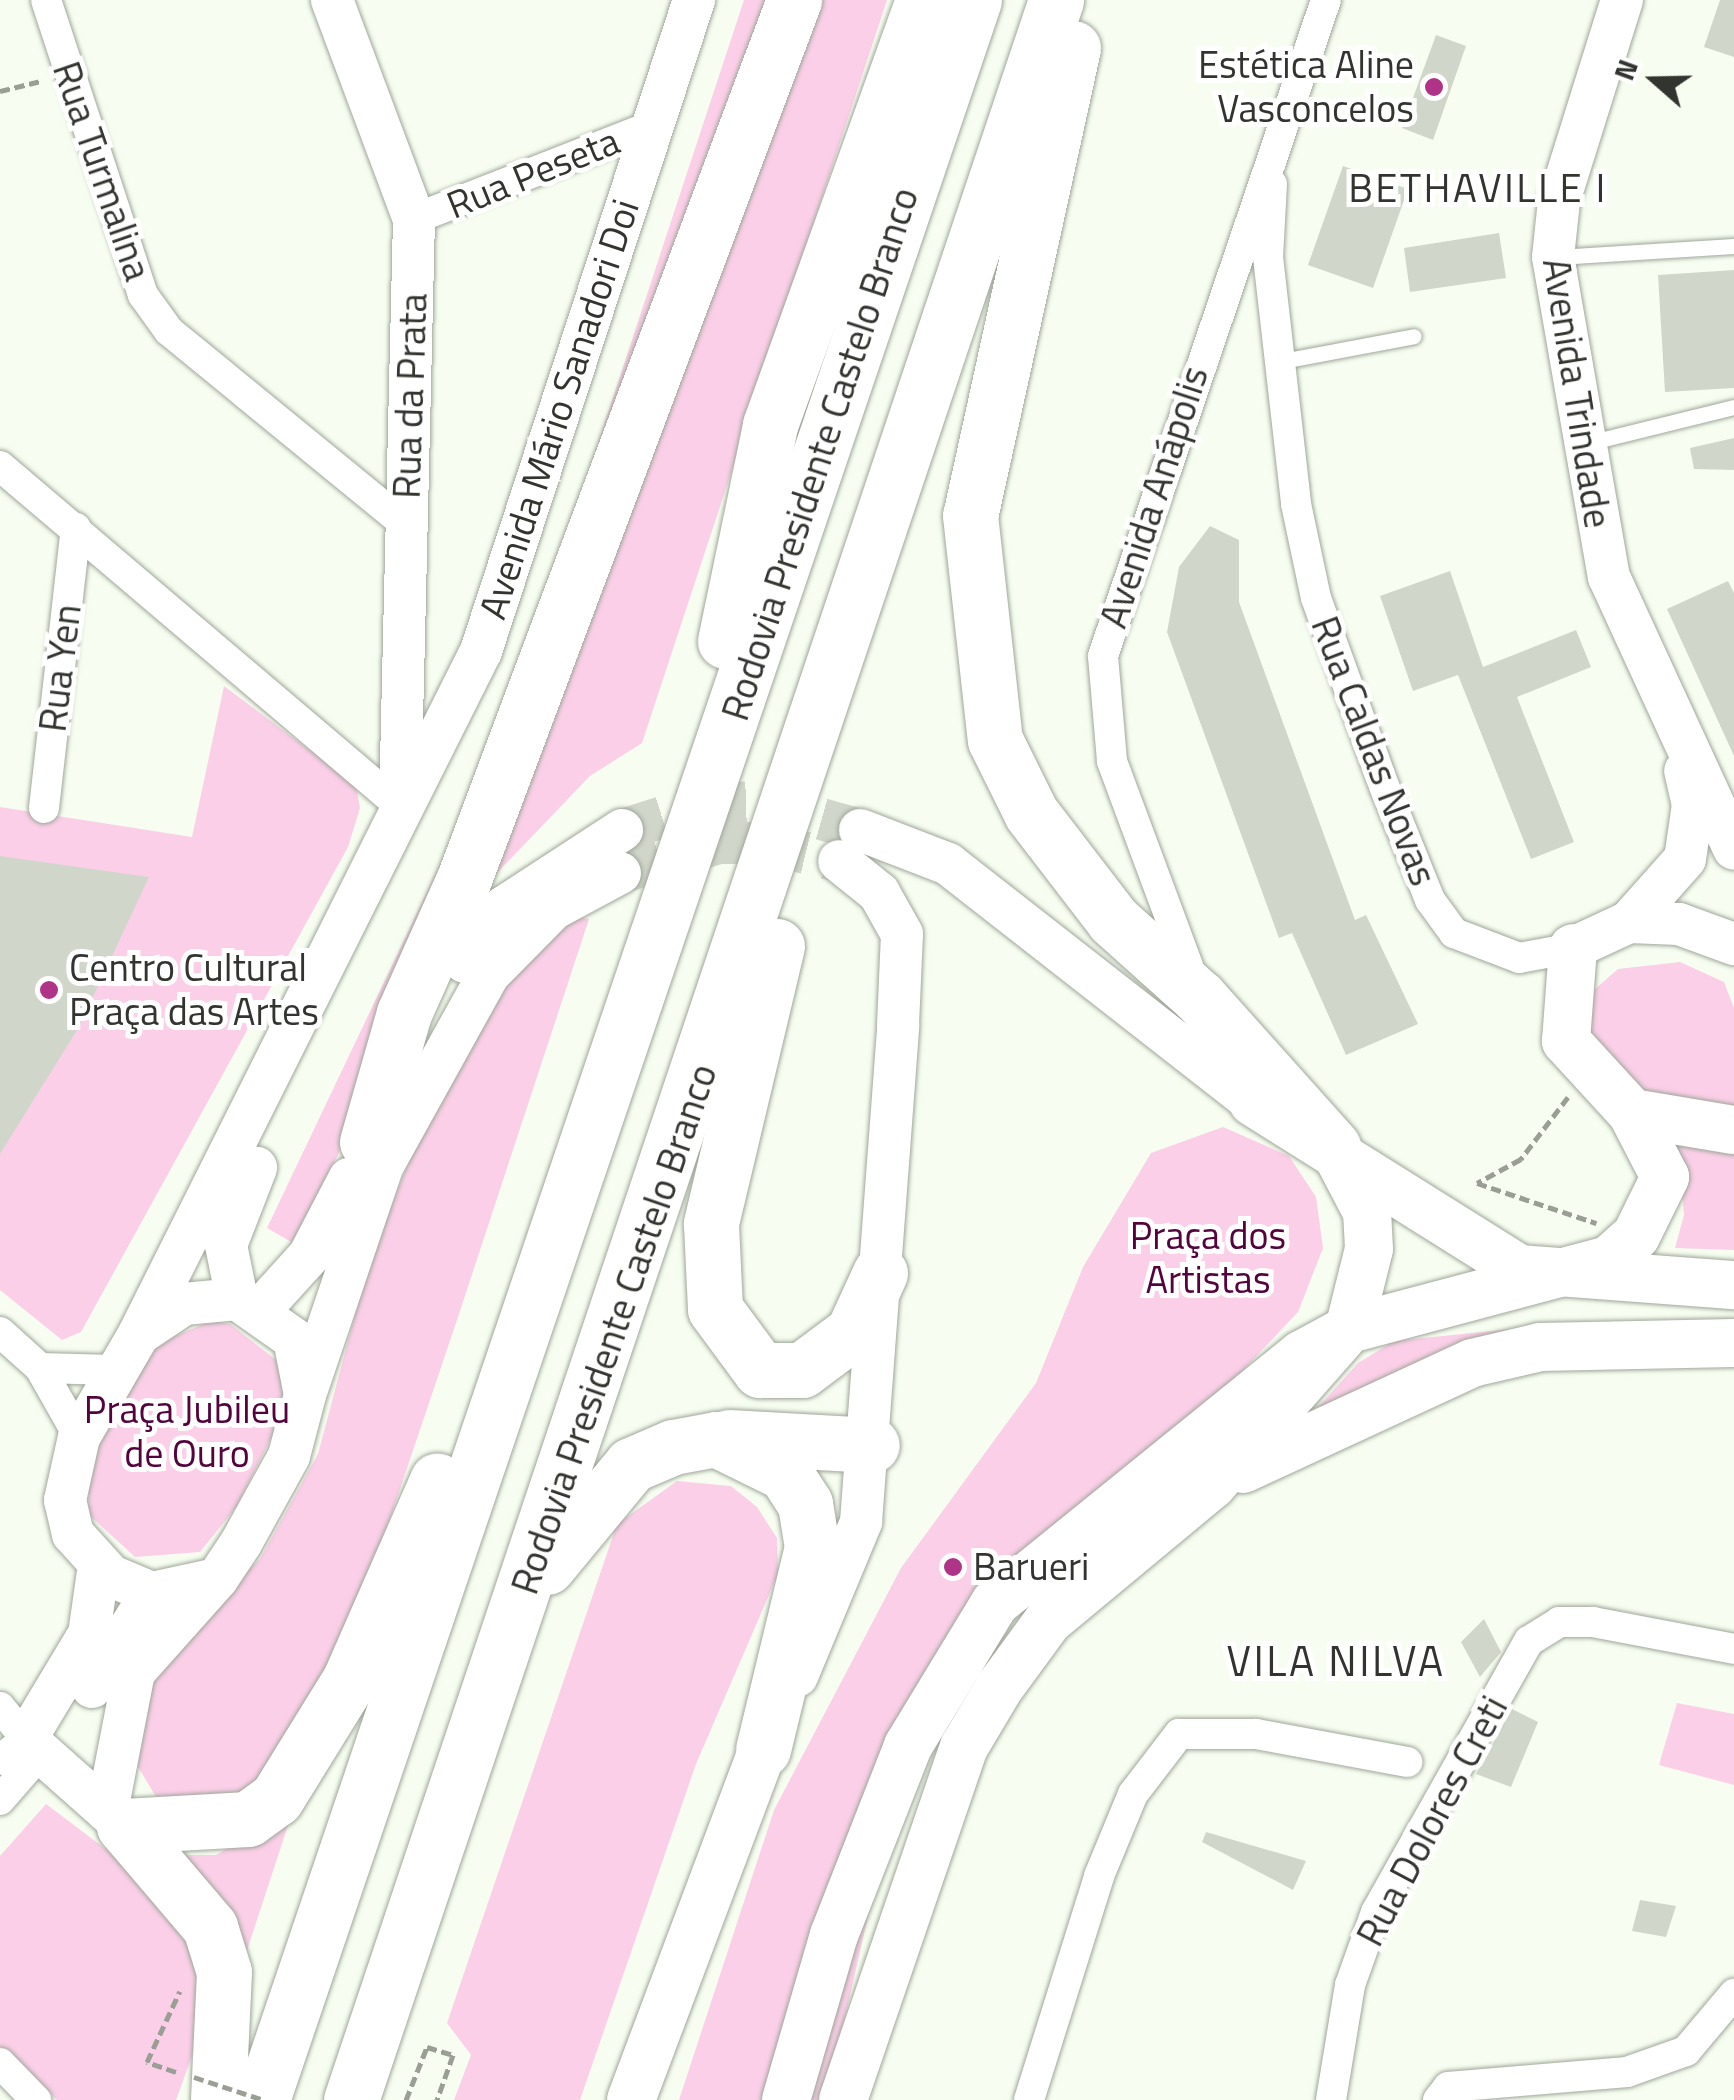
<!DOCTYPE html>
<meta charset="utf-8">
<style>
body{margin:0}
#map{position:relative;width:1734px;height:2100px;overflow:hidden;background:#f7fef1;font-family:"Titillium Web",sans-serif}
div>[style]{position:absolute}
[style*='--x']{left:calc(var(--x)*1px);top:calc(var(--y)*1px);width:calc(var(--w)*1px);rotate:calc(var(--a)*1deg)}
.green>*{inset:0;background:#fbcfe8}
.building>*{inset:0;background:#d0d7ca}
.secondary-tunnel>*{height:42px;margin-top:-21px;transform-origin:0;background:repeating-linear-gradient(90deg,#d0d6ca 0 42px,transparent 0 63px)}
.path>*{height:5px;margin-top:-2.5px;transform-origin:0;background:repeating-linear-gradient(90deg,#9a9e95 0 10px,transparent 0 15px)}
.roads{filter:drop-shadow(0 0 2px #9fa69a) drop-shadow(0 0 2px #9fa69a)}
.lane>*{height:15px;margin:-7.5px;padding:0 7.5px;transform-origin:7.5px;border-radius:7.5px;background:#fff}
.street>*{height:30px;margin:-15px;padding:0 15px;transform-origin:15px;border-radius:15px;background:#fff}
.secondary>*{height:42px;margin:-21px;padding:0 21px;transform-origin:21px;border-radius:21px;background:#fff}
.primary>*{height:48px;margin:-24px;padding:0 24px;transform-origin:24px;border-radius:24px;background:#fff}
.highway>*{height:55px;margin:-27.5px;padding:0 27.5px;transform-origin:27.5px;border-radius:27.5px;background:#fff}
.path-bridge>*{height:5px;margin-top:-2.5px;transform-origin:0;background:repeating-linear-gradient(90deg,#9a9e95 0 10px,transparent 0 15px)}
.dots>*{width:28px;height:28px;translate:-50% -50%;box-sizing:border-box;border:5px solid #fff;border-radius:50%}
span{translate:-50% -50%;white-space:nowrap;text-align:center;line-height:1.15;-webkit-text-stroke:10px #fff;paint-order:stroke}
.poi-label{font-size:38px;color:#323430}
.right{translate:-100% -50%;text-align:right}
.left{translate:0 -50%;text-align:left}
.street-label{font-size:38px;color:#323430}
.park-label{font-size:38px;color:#54033d}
.neighbourhood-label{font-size:40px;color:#323430;letter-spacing:2.5px}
.quarter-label{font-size:42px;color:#323430;letter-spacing:2.5px}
.north{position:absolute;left:1604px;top:30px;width:100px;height:100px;-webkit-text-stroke:8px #fff;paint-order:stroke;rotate:290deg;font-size:28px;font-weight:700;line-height:40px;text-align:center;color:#323430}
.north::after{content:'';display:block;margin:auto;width:35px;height:45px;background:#323430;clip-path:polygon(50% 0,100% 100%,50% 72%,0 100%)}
</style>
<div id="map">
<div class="green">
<i style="clip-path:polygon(744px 0,887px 0,642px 743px,590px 776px,494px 876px,419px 996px,293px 1243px,267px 1228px,502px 734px)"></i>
<i style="clip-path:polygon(224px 686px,356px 785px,360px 808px,348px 847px,81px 1332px,62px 1340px,0 1290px,0 807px,192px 837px)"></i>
<i style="clip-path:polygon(576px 916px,589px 919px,459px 1314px,371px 1575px,299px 1739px,245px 1800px,159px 1802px,131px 1755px,152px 1660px,260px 1559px,318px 1454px,368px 1266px,416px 1143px,521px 949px)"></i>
<i style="clip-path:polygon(1680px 962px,1724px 982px,1734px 1008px,1734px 1250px,1675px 1248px,1684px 1215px,1679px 1154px,1577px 1029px,1595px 989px,1618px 969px)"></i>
<i style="clip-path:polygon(1223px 1127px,1289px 1156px,1316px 1197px,1323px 1248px,1298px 1312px,963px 1667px,881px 1860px,826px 2100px,679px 2100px,774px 1810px,901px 1568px,1036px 1383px,1083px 1267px,1151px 1153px)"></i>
<i style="clip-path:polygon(211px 1321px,230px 1324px,276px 1360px,286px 1386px,277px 1426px,237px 1506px,200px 1552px,135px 1557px,88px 1514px,90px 1458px,149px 1347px)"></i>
<i style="clip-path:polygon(1511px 1329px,1454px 1344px,1313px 1413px,1358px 1363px,1394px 1341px)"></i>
<i style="clip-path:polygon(677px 1481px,731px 1486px,757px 1507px,777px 1538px,778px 1574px,696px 1764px,580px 2100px,454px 2100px,471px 2055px,447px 2023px,617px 1524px)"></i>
<i style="clip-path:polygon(1677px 1703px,1734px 1714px,1734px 1785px,1659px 1765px)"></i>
<i style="clip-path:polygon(46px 1804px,168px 1896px,206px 1955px,208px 2012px,176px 2100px,57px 2100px,0 2047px,0 1856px)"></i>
<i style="clip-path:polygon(294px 1807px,237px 1981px,178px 1855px,216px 1855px)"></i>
</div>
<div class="building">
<i style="clip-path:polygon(1720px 0,1734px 0,1734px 57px,1704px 47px)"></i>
<i style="clip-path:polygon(1436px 35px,1466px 46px,1433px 140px,1402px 128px)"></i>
<i style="clip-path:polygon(1343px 166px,1408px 189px,1373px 288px,1308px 265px)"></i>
<i style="clip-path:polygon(1499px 233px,1506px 278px,1410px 292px,1404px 248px)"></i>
<i style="clip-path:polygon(1734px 270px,1734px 388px,1665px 392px,1658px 275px)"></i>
<i style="clip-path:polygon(1734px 438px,1734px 470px,1694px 469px,1690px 448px)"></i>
<i style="clip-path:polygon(1210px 526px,1239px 540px,1239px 602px,1355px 920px,1366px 915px,1418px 1024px,1346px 1055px,1292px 933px,1279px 938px,1167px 632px,1179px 567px)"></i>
<i style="clip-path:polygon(1450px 571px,1483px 667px,1576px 630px,1591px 667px,1517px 697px,1574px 842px,1531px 859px,1458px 675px,1413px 691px,1380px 596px)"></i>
<i style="clip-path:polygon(1728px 581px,1734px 593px,1734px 756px,1667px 609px)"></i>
<i style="clip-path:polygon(0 856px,149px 877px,79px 1027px,0 1154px)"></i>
<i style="clip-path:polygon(1484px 1619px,1501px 1652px,1480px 1677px,1461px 1642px)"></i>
<i style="clip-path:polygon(1512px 1709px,1538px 1722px,1511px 1787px,1476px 1774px)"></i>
<i style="clip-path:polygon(1206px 1832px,1306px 1861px,1293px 1890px,1202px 1842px)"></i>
<i style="clip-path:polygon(1640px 1900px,1676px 1906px,1666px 1937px,1632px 1931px)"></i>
</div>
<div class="secondary-tunnel">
<i style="--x:622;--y:830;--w:86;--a:-17.6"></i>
<i style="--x:704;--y:804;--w:57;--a:-2"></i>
<i style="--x:761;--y:802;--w:103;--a:15.8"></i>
<i style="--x:620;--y:873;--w:103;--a:-16.9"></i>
<i style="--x:719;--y:843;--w:46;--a:0"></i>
<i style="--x:765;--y:843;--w:76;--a:13.7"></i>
</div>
<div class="path">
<i style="--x:0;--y:91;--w:42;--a:-13.7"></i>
<i style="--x:1568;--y:1097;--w:78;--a:127.2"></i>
<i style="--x:1521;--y:1159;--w:50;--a:151.4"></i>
<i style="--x:1477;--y:1183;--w:126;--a:18.6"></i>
<i style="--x:176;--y:2072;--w:31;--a:-161"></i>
<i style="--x:147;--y:2062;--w:78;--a:-65.1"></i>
<i style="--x:406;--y:2100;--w:57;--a:-68.4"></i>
<i style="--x:427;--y:2047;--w:27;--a:17"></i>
<i style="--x:453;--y:2055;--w:48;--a:109.6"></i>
</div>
<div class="roads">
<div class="lane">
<i style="--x:1557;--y:257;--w:177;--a:-3.6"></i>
<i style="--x:1277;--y:362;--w:139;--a:-10.7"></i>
<i style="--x:1588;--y:443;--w:150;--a:-13.9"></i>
</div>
<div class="street">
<i style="--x:46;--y:0;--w:311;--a:71.8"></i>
<i style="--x:143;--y:295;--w:44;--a:54.2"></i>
<i style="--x:169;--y:331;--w:305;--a:39.3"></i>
<i style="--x:1272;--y:184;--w:73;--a:93.1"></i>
<i style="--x:1268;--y:257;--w:249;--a:83.5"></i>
<i style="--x:1296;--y:504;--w:96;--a:78"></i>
<i style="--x:1316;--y:598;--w:200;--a:70.1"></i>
<i style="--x:1384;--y:786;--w:123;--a:68"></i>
<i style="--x:1430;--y:900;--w:41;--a:54"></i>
<i style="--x:1454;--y:933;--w:70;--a:21"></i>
<i style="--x:1519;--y:958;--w:55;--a:-10.5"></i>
<i style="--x:414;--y:219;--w:255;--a:-21.4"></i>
<i style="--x:0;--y:466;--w:525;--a:40.36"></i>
<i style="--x:44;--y:808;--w:282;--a:-83.5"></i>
<i style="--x:1194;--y:982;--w:236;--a:-110.4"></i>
<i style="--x:1112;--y:761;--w:105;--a:-94.9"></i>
<i style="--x:1103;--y:656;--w:693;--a:-71.23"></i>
<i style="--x:0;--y:1332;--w:54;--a:42"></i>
<i style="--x:40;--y:1368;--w:79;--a:60.5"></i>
<i style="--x:40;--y:1368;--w:75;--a:1.5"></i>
<i style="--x:0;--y:1707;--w:41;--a:50.9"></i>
<i style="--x:26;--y:1739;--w:33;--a:141"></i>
<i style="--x:0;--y:1800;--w:60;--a:-49.1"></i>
<i style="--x:0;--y:2063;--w:52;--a:45.8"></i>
<i style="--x:1029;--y:2100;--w:235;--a:-72.6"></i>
<i style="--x:1099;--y:1876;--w:89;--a:-67.5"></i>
<i style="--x:1133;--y:1794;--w:76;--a:-52.5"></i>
<i style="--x:1179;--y:1734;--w:77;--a:0"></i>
<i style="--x:1256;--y:1734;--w:154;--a:10.5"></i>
<i style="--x:1331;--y:2100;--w:117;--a:-80.6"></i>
<i style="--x:1350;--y:1985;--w:77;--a:-70.4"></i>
<i style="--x:1376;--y:1912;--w:311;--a:-60.6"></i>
<i style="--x:1529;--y:1641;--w:36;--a:-32"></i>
<i style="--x:1559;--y:1622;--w:34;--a:0"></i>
<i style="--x:1593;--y:1622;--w:144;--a:10.8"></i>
<i style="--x:1438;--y:2100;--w:16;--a:-52"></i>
<i style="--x:1448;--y:2087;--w:180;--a:-4.8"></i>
<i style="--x:1627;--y:2072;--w:63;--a:-19.6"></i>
<i style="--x:1686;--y:2051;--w:75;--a:-49.9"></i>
</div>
<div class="secondary">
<i style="--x:332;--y:0;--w:234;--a:69.5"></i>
<i style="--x:414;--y:219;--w:587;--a:91.37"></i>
<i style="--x:1622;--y:0;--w:211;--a:107.4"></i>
<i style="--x:1559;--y:201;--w:56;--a:96.1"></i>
<i style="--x:1553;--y:257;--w:325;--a:80.1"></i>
<i style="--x:1609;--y:577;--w:299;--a:65.3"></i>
<i style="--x:860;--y:830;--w:94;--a:21.1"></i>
<i style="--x:948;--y:864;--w:387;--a:38"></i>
<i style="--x:1629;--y:922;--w:50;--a:2.3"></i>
<i style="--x:1679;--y:924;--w:59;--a:20"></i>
<i style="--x:1573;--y:948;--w:62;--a:-24.9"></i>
<i style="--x:1629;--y:922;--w:84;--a:-48.4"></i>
<i style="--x:1685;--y:859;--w:55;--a:-81.6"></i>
<i style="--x:1693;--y:805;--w:35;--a:-103"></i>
<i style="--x:465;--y:962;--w:67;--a:-54.7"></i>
<i style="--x:504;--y:907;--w:141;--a:-33.1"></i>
<i style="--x:237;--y:1299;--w:55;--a:-101.5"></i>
<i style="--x:226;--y:1245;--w:83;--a:-68.7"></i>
<i style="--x:260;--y:1310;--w:73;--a:-47.8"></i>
<i style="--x:309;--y:1256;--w:87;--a:-62.5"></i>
<i style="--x:139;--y:1334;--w:764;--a:-63.4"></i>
<i style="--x:481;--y:651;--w:685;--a:-71.88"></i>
<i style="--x:307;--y:1389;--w:237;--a:-71.3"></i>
<i style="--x:383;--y:1165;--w:218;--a:-61"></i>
<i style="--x:489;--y:974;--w:91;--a:-45.4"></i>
<i style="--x:553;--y:909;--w:76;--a:-28.2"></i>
<i style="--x:99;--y:1565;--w:70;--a:98.2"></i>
<i style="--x:89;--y:1634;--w:122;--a:121"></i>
<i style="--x:26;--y:1739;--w:131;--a:41.6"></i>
<i style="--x:797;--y:1676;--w:167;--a:-67.4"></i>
<i style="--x:861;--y:1522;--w:498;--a:-85.7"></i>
<i style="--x:898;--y:1025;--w:91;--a:-87.5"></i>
<i style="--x:902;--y:934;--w:47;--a:-119.3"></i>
<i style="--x:879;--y:893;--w:51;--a:-141.3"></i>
<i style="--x:92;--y:1687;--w:112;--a:-57.4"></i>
<i style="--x:107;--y:1811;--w:142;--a:-79"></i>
<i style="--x:134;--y:1672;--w:125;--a:-48.3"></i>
<i style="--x:217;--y:1579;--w:43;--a:-56.3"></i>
<i style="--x:241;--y:1543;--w:99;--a:-61.1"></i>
<i style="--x:289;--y:1456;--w:63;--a:-75.3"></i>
<i style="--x:305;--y:1395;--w:57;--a:-101.1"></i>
<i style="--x:294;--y:1339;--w:70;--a:-144.9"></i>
<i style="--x:237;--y:1299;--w:53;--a:174.6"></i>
<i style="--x:184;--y:1304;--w:54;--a:146.3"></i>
<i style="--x:139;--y:1334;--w:119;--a:120.2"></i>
<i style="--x:79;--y:1437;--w:65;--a:102.5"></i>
<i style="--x:65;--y:1500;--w:35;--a:77"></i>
<i style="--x:73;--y:1534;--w:57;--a:47.9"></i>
<i style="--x:111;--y:1576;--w:44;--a:22.5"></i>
<i style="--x:152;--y:1593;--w:66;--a:-12.2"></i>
</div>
<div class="primary">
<i style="--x:1253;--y:1102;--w:314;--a:32.1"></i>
<i style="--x:1519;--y:1269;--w:216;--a:4.3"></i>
<i style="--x:1632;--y:1113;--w:103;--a:9.5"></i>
<i style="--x:1243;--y:1469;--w:252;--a:-24.8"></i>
<i style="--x:1472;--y:1363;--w:70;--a:-13.2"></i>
<i style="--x:1540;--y:1347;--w:194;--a:-1.2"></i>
<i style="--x:631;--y:2100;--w:375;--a:-69.4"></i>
<i style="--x:786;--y:2100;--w:172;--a:-73.8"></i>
<i style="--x:834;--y:1935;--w:203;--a:-68.6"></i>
<i style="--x:908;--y:1746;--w:167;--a:-58.7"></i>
<i style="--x:995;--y:1603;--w:394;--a:-39"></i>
<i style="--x:1301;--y:1355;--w:55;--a:-28.4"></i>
<i style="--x:1349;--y:1329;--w:269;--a:-14.9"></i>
<i style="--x:1609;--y:1260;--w:36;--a:-42"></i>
<i style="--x:1636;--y:1236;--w:66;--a:-63.8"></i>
<i style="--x:1665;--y:1177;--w:72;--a:-117.3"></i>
<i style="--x:1632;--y:1113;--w:98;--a:-132.5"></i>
<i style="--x:1566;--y:1041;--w:93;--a:-85.7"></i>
<i style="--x:843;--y:2100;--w:373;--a:-71.1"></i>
<i style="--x:964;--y:1747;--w:69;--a:-59.3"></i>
<i style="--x:999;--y:1688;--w:83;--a:-53.8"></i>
<i style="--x:1048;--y:1621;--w:213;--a:-39.7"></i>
<i style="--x:1212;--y:1485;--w:208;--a:-48.7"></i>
<i style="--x:1349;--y:1329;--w:82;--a:-76"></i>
<i style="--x:1369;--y:1249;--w:37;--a:-93"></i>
<i style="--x:1367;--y:1212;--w:73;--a:-117.6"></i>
</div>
<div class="highway">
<i style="--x:1073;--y:48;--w:478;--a:102.4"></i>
<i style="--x:970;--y:515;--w:226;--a:83.7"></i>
<i style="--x:995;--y:740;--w:81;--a:63.7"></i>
<i style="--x:1031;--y:813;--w:135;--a:52.5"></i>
<i style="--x:1113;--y:920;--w:117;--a:41.9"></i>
<i style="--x:1200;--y:998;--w:200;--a:48.2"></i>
<i style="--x:725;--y:641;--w:221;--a:-78.2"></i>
<i style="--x:770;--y:425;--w:452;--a:-70.2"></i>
<i style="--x:777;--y:946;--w:286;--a:103.4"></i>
<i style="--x:711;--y:1224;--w:85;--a:87.3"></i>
<i style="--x:715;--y:1309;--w:76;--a:53.6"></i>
<i style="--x:760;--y:1370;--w:42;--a:0"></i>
<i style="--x:802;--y:1370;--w:64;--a:-36.7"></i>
<i style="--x:853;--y:1332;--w:65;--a:-65.4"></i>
<i style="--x:367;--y:1142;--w:134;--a:-74"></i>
<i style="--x:404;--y:1013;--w:147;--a:-65.9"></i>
<i style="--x:464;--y:879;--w:939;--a:-69.42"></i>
<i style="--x:729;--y:1437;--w:143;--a:3.2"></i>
<i style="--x:547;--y:1567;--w:132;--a:-50.5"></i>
<i style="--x:631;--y:1465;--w:46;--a:-23.2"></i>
<i style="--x:673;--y:1447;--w:44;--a:-10.5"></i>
<i style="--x:716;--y:1439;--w:77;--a:26.2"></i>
<i style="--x:785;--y:1473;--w:37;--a:57"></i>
<i style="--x:805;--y:1504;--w:44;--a:80.8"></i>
<i style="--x:812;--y:1547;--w:208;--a:103.6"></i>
<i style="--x:124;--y:1826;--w:124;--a:-3.2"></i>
<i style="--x:248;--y:1819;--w:34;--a:-36"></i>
<i style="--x:276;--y:1799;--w:139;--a:-58.3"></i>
<i style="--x:349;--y:1681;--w:219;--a:-66.3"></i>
<i style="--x:124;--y:1826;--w:133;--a:49.6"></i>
<i style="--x:210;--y:1927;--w:47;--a:72.7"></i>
<i style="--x:224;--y:1972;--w:128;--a:92.7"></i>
<i style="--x:262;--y:2100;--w:2217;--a:-71.27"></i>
<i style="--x:351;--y:2100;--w:2215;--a:-71.44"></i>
</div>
</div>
<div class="path-bridge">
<i style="--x:194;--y:2077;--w:74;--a:18.2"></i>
</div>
<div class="dots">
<i style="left:1434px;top:87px;background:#af3487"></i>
<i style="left:49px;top:990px;background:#af3487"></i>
<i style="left:953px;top:1567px;background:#af3487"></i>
</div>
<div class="poi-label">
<span class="right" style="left:1414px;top:87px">Estética Aline<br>Vasconcelos</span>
<span class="left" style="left:69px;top:990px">Centro Cultural<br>Praça das Artes</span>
<span class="left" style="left:973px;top:1567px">Barueri</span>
</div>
<div class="street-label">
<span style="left:102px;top:171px;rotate:71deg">Rua Turmalina</span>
<span style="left:533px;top:173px;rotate:-22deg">Rua Peseta</span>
<span style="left:1577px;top:393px;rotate:81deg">Avenida Trindade</span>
<span style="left:410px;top:396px;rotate:-88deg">Rua da Prata</span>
<span style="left:559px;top:409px;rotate:-72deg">Avenida Mário Sanadori Doi</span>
<span style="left:820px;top:454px;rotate:-72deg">Rodovia Presidente Castelo Branco</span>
<span style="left:1154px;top:497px;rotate:-72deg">Avenida Anápolis</span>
<span style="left:60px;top:668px;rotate:-83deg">Rua Yen</span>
<span style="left:1374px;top:751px;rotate:69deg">Rua Caldas Novas</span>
<span style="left:614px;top:1329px;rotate:-71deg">Rodovia Presidente Castelo Branco</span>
<span style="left:1432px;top:1821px;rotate:-62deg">Rua Dolores Creti</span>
</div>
<div class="park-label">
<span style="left:1208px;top:1258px">Praça dos<br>Artistas</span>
<span style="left:187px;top:1432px">Praça Jubileu<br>de Ouro</span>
</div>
<div class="neighbourhood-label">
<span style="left:1478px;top:188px">BETHAVILLE I</span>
</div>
<div class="quarter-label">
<span style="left:1336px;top:1660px">VILA NILVA</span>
</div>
<div class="north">N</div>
</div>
